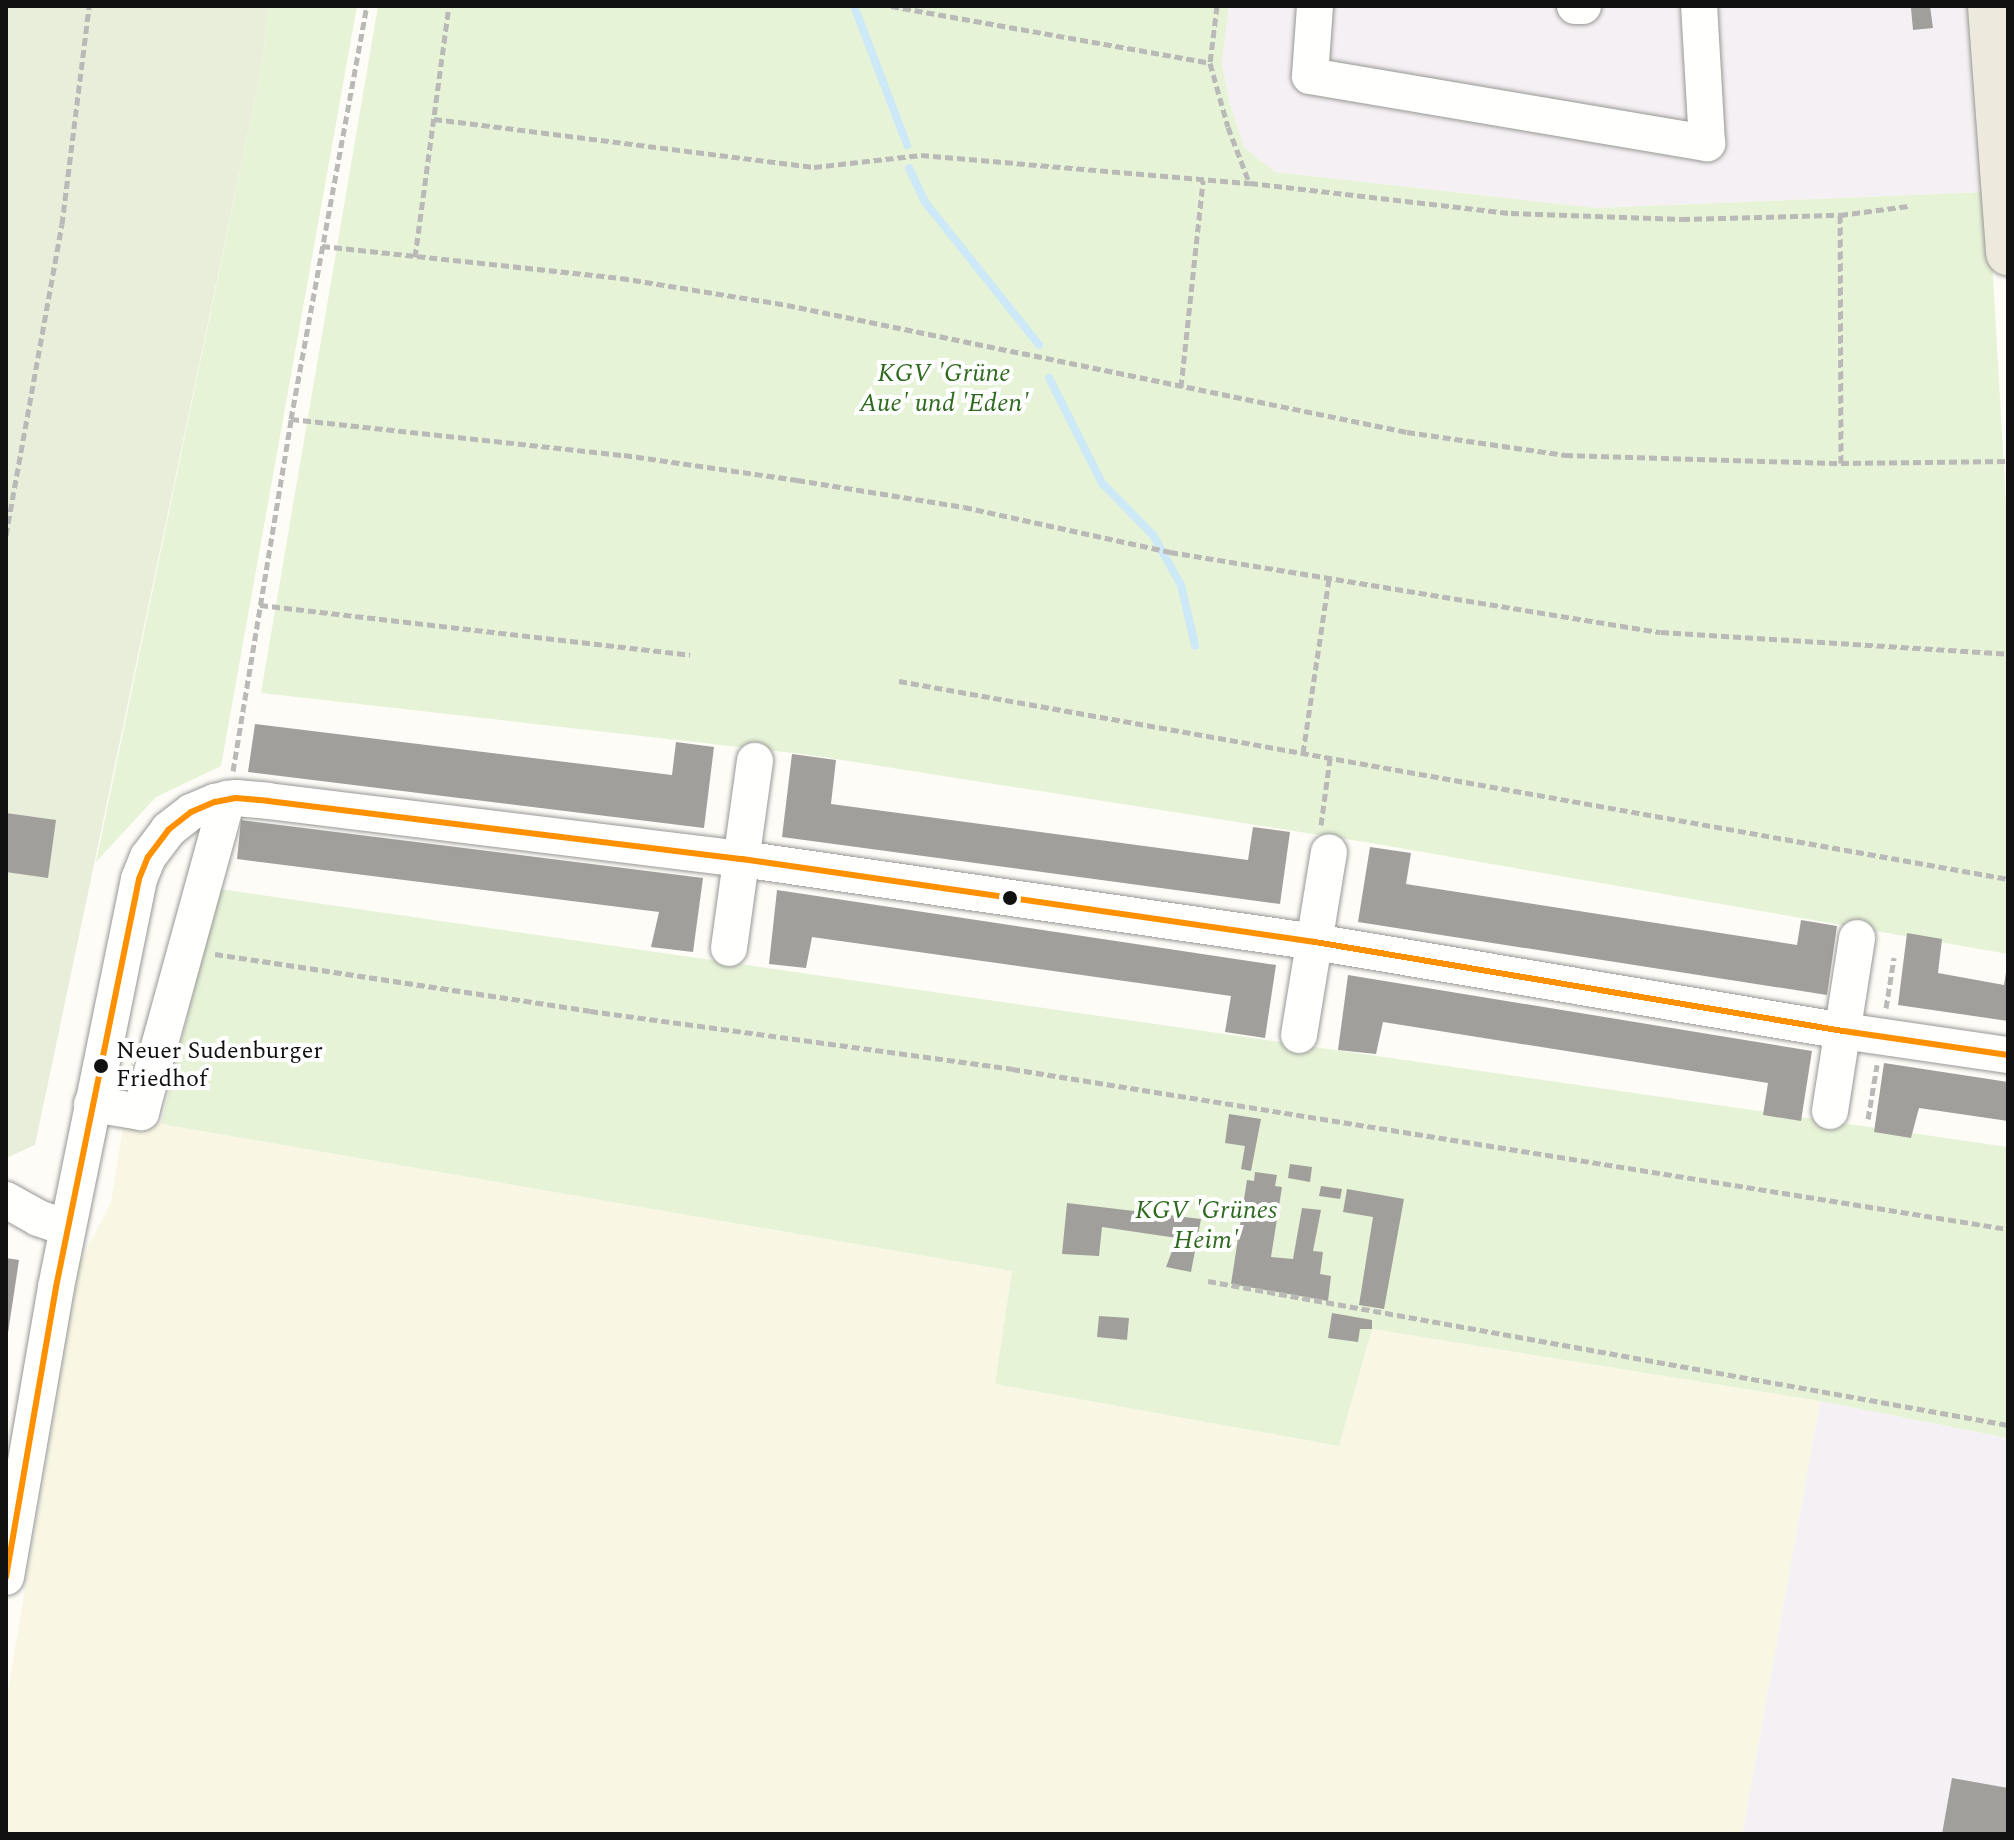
<!DOCTYPE html>
<meta charset="utf-8">
<style>
body{margin:0}
#map{position:relative;width:2014px;height:1840px;overflow:hidden;background:#fdfcf7;font-family:Spectral,serif}
div>[style]{position:absolute}
[style*='--x']{left:calc(var(--x)*1px);top:calc(var(--y)*1px);width:calc(var(--w)*1px);rotate:calc(var(--a)*1deg)}
.industrial>*{inset:0;background:#f5f0f3}
.farmland>*{inset:0;background:#f9f7e4}
.green>*{inset:0;background:#e7f3d7}
.cemetery>*{inset:0;background:#e9eedb}
.stream>*{height:8px;margin:-4px;padding:0 4px;transform-origin:4px;border-radius:4px;background:#cde8f7}
.building>*{inset:0;background:#a19f9c}
.path>*{height:5px;margin-top:-2.5px;transform-origin:0;background:repeating-linear-gradient(90deg,#b9b9b8 0 8px,transparent 0 12px)}
.roads{filter:drop-shadow(0 0 2px #979795) drop-shadow(0 0 2px #979795)}
.minor>*{height:36px;margin:-18px;padding:0 18px;transform-origin:18px;border-radius:18px;background:#fffffe}
.major>*{height:44px;margin:-22px;padding:0 22px;transform-origin:22px;border-radius:22px;background:#ede9dc}
.bus-1>*{height:6px;margin:-3px;padding:0 3px;transform-origin:3px;border-radius:3px;background:#ff9000}
.dots>*{width:22px;height:22px;translate:-50% -50%;box-sizing:border-box;border:4px solid #fff;border-radius:50%}
span{translate:-50% -50%;white-space:nowrap;text-align:center;line-height:1.15;-webkit-text-stroke:8px #fff;paint-order:stroke}
.bus-label{font-size:24px;color:#111}
.left{translate:0 -50%;text-align:left}
.park-label{font-size:26px;color:#2f6b1f;font-style:italic}
.frame{position:absolute;inset:0;border:8px solid #111;pointer-events:none}
</style>
<div id="map">
<div class="industrial">
<i style="clip-path:polygon(1229px 6px,1972px 6px,1985px 192px,1595px 208px,1275px 172px,1244px 147px,1229px 101px,1222px 62px)"></i>
<i style="clip-path:polygon(1820px 1401px,2008px 1438px,2008px 1834px,1742px 1834px)"></i>
</div>
<div class="farmland">
<i style="clip-path:polygon(161px 1124px,1013px 1271px,995px 1384px,1339px 1446px,1372px 1329px,1820px 1401px,1742px 1834px,6px 1834px,6px 1701px,80px 1263px,111px 1202px,123px 1125px)"></i>
</div>
<div class="green">
<i style="clip-path:polygon(268px 6px,357px 6px,221px 766px,156px 797px,96px 862px,263px 61px)"></i>
<i style="clip-path:polygon(378px 6px,1229px 6px,1222px 62px,1229px 101px,1244px 147px,1275px 172px,1595px 208px,1985px 192px,1990px 222px,2008px 540px,2008px 954px,1371px 843px,810px 755px,261px 693px)"></i>
<i style="clip-path:polygon(219px 889px,2008px 1147px,2008px 1438px,1820px 1401px,1372px 1329px,1339px 1446px,995px 1384px,1012px 1271px,161px 1124px)"></i>
</div>
<div class="cemetery">
<i style="clip-path:polygon(6px 6px,268px 6px,263px 61px,35px 1145px,6px 1158px)"></i>
</div>
<div class="stream">
<i style="--x:854;--y:6;--w:149;--a:69.1"></i>
<i style="--x:909;--y:168;--w:38;--a:65"></i>
<i style="--x:925;--y:202;--w:183;--a:51.4"></i>
<i style="--x:1049;--y:378;--w:118;--a:63.2"></i>
<i style="--x:1102;--y:483;--w:73;--a:45.6"></i>
<i style="--x:1153;--y:535;--w:57;--a:60.8"></i>
<i style="--x:1181;--y:585;--w:62;--a:76.9"></i>
</div>
<div class="building">
<i style="clip-path:polygon(1930px 6px,1933px 28px,1913px 30px,1911px 8px)"></i>
<i style="clip-path:polygon(255px 724px,672px 775px,676px 742px,714px 747px,704px 828px,248px 772px)"></i>
<i style="clip-path:polygon(792px 754px,836px 760px,831px 804px,1248px 860px,1253px 827px,1290px 832px,1280px 904px,782px 837px)"></i>
<i style="clip-path:polygon(6px 813px,56px 820px,48px 878px,6px 872px)"></i>
<i style="clip-path:polygon(241px 820px,703px 878px,693px 952px,651px 947px,659px 912px,237px 859px)"></i>
<i style="clip-path:polygon(1370px 847px,1411px 853px,1406px 884px,1797px 945px,1801px 920px,1837px 926px,1827px 995px,1358px 922px)"></i>
<i style="clip-path:polygon(777px 890px,1276px 965px,1265px 1038px,1225px 1032px,1231px 996px,812px 937px,806px 968px,769px 964px)"></i>
<i style="clip-path:polygon(1907px 933px,1942px 939px,1938px 973px,2004px 985px,2008px 960px,2008px 1021px,1898px 1005px)"></i>
<i style="clip-path:polygon(1348px 975px,1812px 1051px,1801px 1121px,1763px 1115px,1768px 1083px,1383px 1022px,1376px 1054px,1338px 1050px)"></i>
<i style="clip-path:polygon(1884px 1063px,2008px 1082px,2008px 1121px,1919px 1108px,1911px 1138px,1874px 1132px)"></i>
<i style="clip-path:polygon(1229px 1114px,1261px 1119px,1251px 1171px,1241px 1169px,1245px 1146px,1225px 1143px)"></i>
<i style="clip-path:polygon(1290px 1164px,1312px 1167px,1310px 1182px,1288px 1178px)"></i>
<i style="clip-path:polygon(1255px 1172px,1277px 1175px,1275px 1186px,1282px 1187px,1271px 1257px,1293px 1259px,1302px 1208px,1321px 1210px,1313px 1251px,1323px 1252px,1320px 1274px,1331px 1276px,1328px 1301px,1231px 1284px,1247px 1180px,1254px 1181px)"></i>
<i style="clip-path:polygon(1321px 1186px,1342px 1189px,1340px 1199px,1319px 1196px)"></i>
<i style="clip-path:polygon(1347px 1189px,1404px 1199px,1384px 1309px,1359px 1305px,1373px 1217px,1343px 1212px)"></i>
<i style="clip-path:polygon(1067px 1203px,1201px 1219px,1191px 1272px,1166px 1267px,1177px 1238px,1102px 1227px,1099px 1256px,1062px 1254px)"></i>
<i style="clip-path:polygon(6px 1258px,19px 1260px,8px 1333px,6px 1333px)"></i>
<i style="clip-path:polygon(1332px 1313px,1372px 1320px,1372px 1329px,1360px 1329px,1358px 1342px,1328px 1338px)"></i>
<i style="clip-path:polygon(1099px 1316px,1129px 1318px,1127px 1340px,1097px 1337px)"></i>
<i style="clip-path:polygon(1952px 1778px,2008px 1788px,2008px 1834px,1942px 1834px)"></i>
</div>
<div class="path">
<i style="--x:891;--y:6;--w:324;--a:10.1"></i>
<i style="--x:1217;--y:6;--w:57;--a:97"></i>
<i style="--x:1210;--y:63;--w:66;--a:74.3"></i>
<i style="--x:1228;--y:127;--w:59;--a:69.1"></i>
<i style="--x:434;--y:119;--w:383;--a:7.2"></i>
<i style="--x:814;--y:167;--w:108;--a:-6.4"></i>
<i style="--x:921;--y:155;--w:330;--a:4.9"></i>
<i style="--x:1250;--y:183;--w:263;--a:6.6"></i>
<i style="--x:1511;--y:213;--w:171;--a:2"></i>
<i style="--x:1682;--y:219;--w:158;--a:-1.5"></i>
<i style="--x:322;--y:246;--w:301;--a:6.1"></i>
<i style="--x:621;--y:278;--w:168;--a:9.2"></i>
<i style="--x:787;--y:305;--w:633;--a:11.58"></i>
<i style="--x:1407;--y:432;--w:160;--a:8.3"></i>
<i style="--x:1565;--y:455;--w:276;--a:1.7"></i>
<i style="--x:1841;--y:463;--w:167;--a:-0.7"></i>
<i style="--x:415;--y:257;--w:253;--a:-82.3"></i>
<i style="--x:1181;--y:387;--w:208;--a:-83.9"></i>
<i style="--x:291;--y:419;--w:335;--a:6.2"></i>
<i style="--x:624;--y:455;--w:175;--a:8.2"></i>
<i style="--x:797;--y:480;--w:169;--a:9.2"></i>
<i style="--x:964;--y:507;--w:211;--a:12.3"></i>
<i style="--x:1170;--y:552;--w:497;--a:9.3"></i>
<i style="--x:1661;--y:632;--w:348;--a:3.6"></i>
<i style="--x:1841;--y:463;--w:248;--a:-90.2"></i>
<i style="--x:1840;--y:215;--w:69;--a:-7.5"></i>
<i style="--x:6;--y:535;--w:316;--a:-79.8"></i>
<i style="--x:62;--y:224;--w:220;--a:-82.9"></i>
<i style="--x:260;--y:605;--w:433;--a:6.6"></i>
<i style="--x:899;--y:681;--w:1127;--a:10.12"></i>
<i style="--x:1303;--y:753;--w:176;--a:-81.5"></i>
<i style="--x:233;--y:771;--w:357;--a:-80.6"></i>
<i style="--x:291;--y:419;--w:420;--a:-79.6"></i>
<i style="--x:1321;--y:825;--w:68;--a:-82.3"></i>
<i style="--x:215;--y:954;--w:379;--a:8.6"></i>
<i style="--x:590;--y:1011;--w:426;--a:7.8"></i>
<i style="--x:1012;--y:1069;--w:1009;--a:9.13"></i>
<i style="--x:1886;--y:1008;--w:51;--a:-80.9"></i>
<i style="--x:1868;--y:1119;--w:55;--a:-80.5"></i>
<i style="--x:1208;--y:1281;--w:813;--a:10.2"></i>
</div>
<div class="roads">
<div class="minor">
<i style="--x:1315;--y:6;--w:70;--a:94.1"></i>
<i style="--x:1310;--y:76;--w:403;--a:9.6"></i>
<i style="--x:1707;--y:143;--w:137;--a:-93.3"></i>
<i style="--x:1575;--y:6;--w:8;--a:0"></i>
<i style="--x:729;--y:948;--w:189;--a:-82.1"></i>
<i style="--x:1299;--y:1035;--w:185;--a:-80.7"></i>
<i style="--x:92;--y:1104;--w:50;--a:9.3"></i>
<i style="--x:141;--y:1112;--w:325;--a:-74.6"></i>
<i style="--x:1830;--y:1111;--w:175;--a:-81.1"></i>
<i style="--x:6;--y:1200;--w:37;--a:29"></i>
<i style="--x:38;--y:1218;--w:31;--a:19"></i>
<i style="--x:6;--y:1577;--w:294;--a:-80.2"></i>
<i style="--x:56;--y:1287;--w:416;--a:-78.5"></i>
<i style="--x:139;--y:879;--w:24;--a:-68"></i>
<i style="--x:148;--y:857;--w:34;--a:-53"></i>
<i style="--x:168;--y:830;--w:29;--a:-38"></i>
<i style="--x:191;--y:812;--w:26;--a:-23"></i>
<i style="--x:215;--y:802;--w:21;--a:-11"></i>
<i style="--x:236;--y:798;--w:32;--a:5"></i>
<i style="--x:268;--y:801;--w:478;--a:7"></i>
<i style="--x:742;--y:859;--w:579;--a:8.24"></i>
<i style="--x:1315;--y:942;--w:535;--a:9.57"></i>
<i style="--x:1843;--y:1031;--w:167;--a:8.3"></i>
</div>
<div class="major">
<i style="--x:1990;--y:6;--w:248;--a:85.8"></i>
</div>
</div>
<div class="bus-1">
<i style="--x:6;--y:1577;--w:294;--a:-80.2"></i>
<i style="--x:56;--y:1287;--w:416;--a:-78.5"></i>
<i style="--x:139;--y:879;--w:24;--a:-68"></i>
<i style="--x:148;--y:857;--w:34;--a:-53"></i>
<i style="--x:168;--y:830;--w:29;--a:-38"></i>
<i style="--x:191;--y:812;--w:26;--a:-23"></i>
<i style="--x:215;--y:802;--w:21;--a:-11"></i>
<i style="--x:236;--y:798;--w:32;--a:5"></i>
<i style="--x:268;--y:801;--w:478;--a:7"></i>
<i style="--x:742;--y:859;--w:579;--a:8.24"></i>
<i style="--x:1315;--y:942;--w:535;--a:9.57"></i>
<i style="--x:1843;--y:1031;--w:167;--a:8.3"></i>
</div>
<div class="dots">
<i style="left:1010px;top:898px;background:#111"></i>
<i style="left:101px;top:1066px;background:#111"></i>
</div>
<div class="bus-label">
<span class="left" style="left:116px;top:1066px">Neuer Sudenburger<br>Friedhof</span>
</div>
<div class="park-label">
<span style="left:944px;top:389px">KGV 'Grüne<br>Aue' und 'Eden'</span>
<span style="left:1206px;top:1226px">KGV 'Grünes<br>Heim'</span>
</div>
<div class="frame"></div>
</div>
